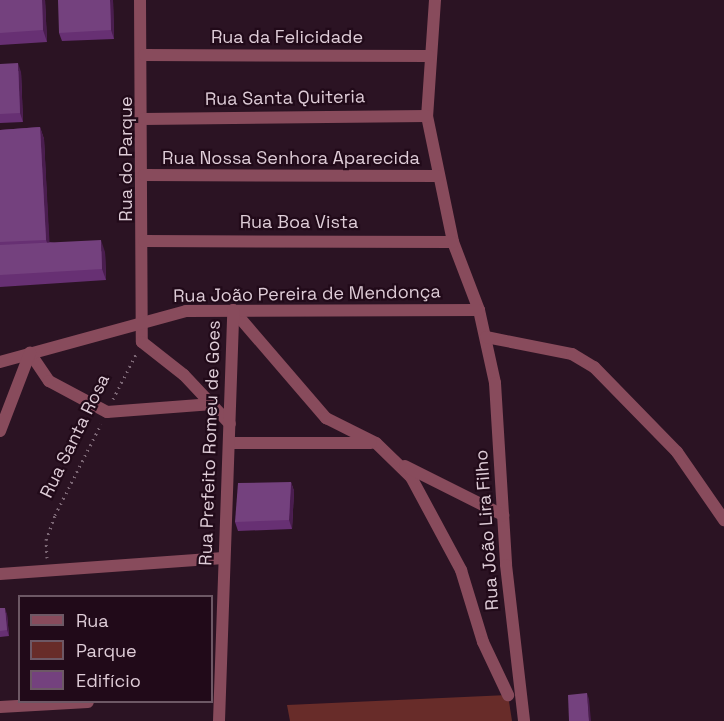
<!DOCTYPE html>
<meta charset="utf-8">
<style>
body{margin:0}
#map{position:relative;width:724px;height:721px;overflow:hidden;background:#2b1323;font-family:"Space Grotesk",sans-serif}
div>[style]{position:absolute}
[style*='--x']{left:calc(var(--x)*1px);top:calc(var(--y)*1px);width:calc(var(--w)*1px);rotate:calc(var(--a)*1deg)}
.green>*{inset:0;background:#682c29}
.path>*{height:3px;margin-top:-1.5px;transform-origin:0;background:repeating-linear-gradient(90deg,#7c6775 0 1.5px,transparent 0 6px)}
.street>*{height:12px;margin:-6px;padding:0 6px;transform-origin:6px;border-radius:6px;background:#884b5c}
.wall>*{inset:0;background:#673073}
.shaded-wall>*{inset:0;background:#4a1d4f}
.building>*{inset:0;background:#74417e}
span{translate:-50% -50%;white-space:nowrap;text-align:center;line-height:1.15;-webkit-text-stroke:4.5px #210a19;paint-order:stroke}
.street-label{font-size:18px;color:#deccd7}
.legend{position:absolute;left:18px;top:595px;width:195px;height:108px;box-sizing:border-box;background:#210a19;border:2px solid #6d5865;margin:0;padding:8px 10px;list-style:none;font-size:18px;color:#deccd7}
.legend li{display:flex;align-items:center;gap:12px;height:30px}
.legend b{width:30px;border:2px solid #6d5865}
</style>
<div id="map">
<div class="green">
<i style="clip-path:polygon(508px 695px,512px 721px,290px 721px,287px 705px)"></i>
</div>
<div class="path">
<i style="--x:113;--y:399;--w:51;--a:-62.9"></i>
<i style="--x:47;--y:558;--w:18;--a:-93"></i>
<i style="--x:46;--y:540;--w:27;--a:-70"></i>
<i style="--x:55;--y:515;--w:102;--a:-63.2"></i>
</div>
<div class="street">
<i style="--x:140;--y:0;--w:342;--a:89.7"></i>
<i style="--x:142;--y:342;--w:53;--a:38.2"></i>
<i style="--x:184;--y:375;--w:67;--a:46.8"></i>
<i style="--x:435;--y:0;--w:116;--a:93.9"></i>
<i style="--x:427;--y:116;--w:129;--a:78.3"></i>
<i style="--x:453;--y:242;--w:73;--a:69.1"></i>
<i style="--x:479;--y:310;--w:75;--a:77.6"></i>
<i style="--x:495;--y:383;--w:182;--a:86.5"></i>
<i style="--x:506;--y:565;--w:157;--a:83.4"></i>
<i style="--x:144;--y:55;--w:285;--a:0.2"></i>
<i style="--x:143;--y:119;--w:284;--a:-0.6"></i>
<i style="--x:144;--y:175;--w:294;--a:0.2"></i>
<i style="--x:144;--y:241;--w:309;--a:0.2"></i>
<i style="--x:233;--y:310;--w:143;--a:49.3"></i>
<i style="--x:326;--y:418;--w:56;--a:26.6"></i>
<i style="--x:376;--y:443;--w:49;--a:44.2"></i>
<i style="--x:411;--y:477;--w:106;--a:61.7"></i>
<i style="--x:461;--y:570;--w:75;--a:73"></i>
<i style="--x:483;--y:642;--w:59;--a:64.7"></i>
<i style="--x:486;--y:337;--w:88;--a:11.2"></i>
<i style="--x:572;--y:354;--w:26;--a:31"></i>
<i style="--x:594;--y:367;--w:119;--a:45.7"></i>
<i style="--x:677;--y:452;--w:83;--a:55.3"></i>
<i style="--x:30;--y:353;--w:34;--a:56"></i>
<i style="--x:49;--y:381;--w:66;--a:28.1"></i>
<i style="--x:107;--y:412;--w:106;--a:-4.3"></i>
<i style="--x:0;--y:362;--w:193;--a:-15.3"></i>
<i style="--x:186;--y:311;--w:293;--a:-0.2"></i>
<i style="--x:0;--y:431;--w:84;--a:-69"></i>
<i style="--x:229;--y:443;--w:142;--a:0"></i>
<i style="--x:405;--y:466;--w:110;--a:26.6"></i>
<i style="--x:0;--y:574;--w:224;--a:-4.1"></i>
<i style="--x:0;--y:707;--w:88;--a:-3.3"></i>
<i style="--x:219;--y:721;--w:411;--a:-88"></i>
</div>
<div class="wall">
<i style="clip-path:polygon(0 0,45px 0,47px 42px,0 45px)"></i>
<i style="clip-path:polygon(113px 0,114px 39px,62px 41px,59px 33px)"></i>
<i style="clip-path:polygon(0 64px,21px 72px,23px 122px,0 123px)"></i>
<i style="clip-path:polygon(40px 127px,44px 139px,49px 242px,105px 252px,106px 280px,0 287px,0 130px)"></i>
<i style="clip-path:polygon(291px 482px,294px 491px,292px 529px,238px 531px,235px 522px)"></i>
<i style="clip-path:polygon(0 608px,7px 614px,9px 636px,0 637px)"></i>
</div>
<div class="shaded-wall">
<i style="clip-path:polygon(42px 0,45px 0,47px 42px,43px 30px)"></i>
<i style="clip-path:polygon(110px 0,113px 0,114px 39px,111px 30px)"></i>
<i style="clip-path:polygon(18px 63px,21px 72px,23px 122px,20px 113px)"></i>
<i style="clip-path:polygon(40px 127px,44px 139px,50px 251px,46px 240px)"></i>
<i style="clip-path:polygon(101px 240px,105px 252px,106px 280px,102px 269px)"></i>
<i style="clip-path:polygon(291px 482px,294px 491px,292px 529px,289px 520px)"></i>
<i style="clip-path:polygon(5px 608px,7px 614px,9px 636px,7px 630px)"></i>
<i style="clip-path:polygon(587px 693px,589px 699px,591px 721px,589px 721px)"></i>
</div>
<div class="building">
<i style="clip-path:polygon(0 0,42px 0,43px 30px,0 33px)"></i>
<i style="clip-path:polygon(58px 0,110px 0,111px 30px,59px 33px)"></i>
<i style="clip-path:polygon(18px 63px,20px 113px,0 114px,0 64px)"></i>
<i style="clip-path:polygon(40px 127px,46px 240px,0 242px,0 130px)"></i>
<i style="clip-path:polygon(101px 240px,102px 269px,0 275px,0 245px)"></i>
<i style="clip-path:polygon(291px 482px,289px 520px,235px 522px,238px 483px)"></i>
<i style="clip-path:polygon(0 608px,5px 608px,7px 630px,0 631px)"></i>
<i style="clip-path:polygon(587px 693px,589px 721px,569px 721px,568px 695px)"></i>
</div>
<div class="street-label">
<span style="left:287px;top:37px">Rua da Felicidade</span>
<span style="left:285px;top:98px;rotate:-1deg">Rua Santa Quiteria</span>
<span style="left:291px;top:158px">Rua Nossa Senhora Aparecida</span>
<span style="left:126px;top:159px;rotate:-90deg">Rua do Parque</span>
<span style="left:299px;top:222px">Rua Boa Vista</span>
<span style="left:307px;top:294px;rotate:-1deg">Rua João Pereira de Mendonça</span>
<span style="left:75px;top:436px;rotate:-64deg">Rua Santa Rosa</span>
<span style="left:210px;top:443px;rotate:-88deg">Rua Prefeito Romeu de Goes</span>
<span style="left:487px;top:530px;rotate:-94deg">Rua João Lira Filho</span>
</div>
<ul class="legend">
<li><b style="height:8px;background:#884b5c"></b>Rua</li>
<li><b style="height:16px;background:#682c29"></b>Parque</li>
<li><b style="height:16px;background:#74417e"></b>Edifício</li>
</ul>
</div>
